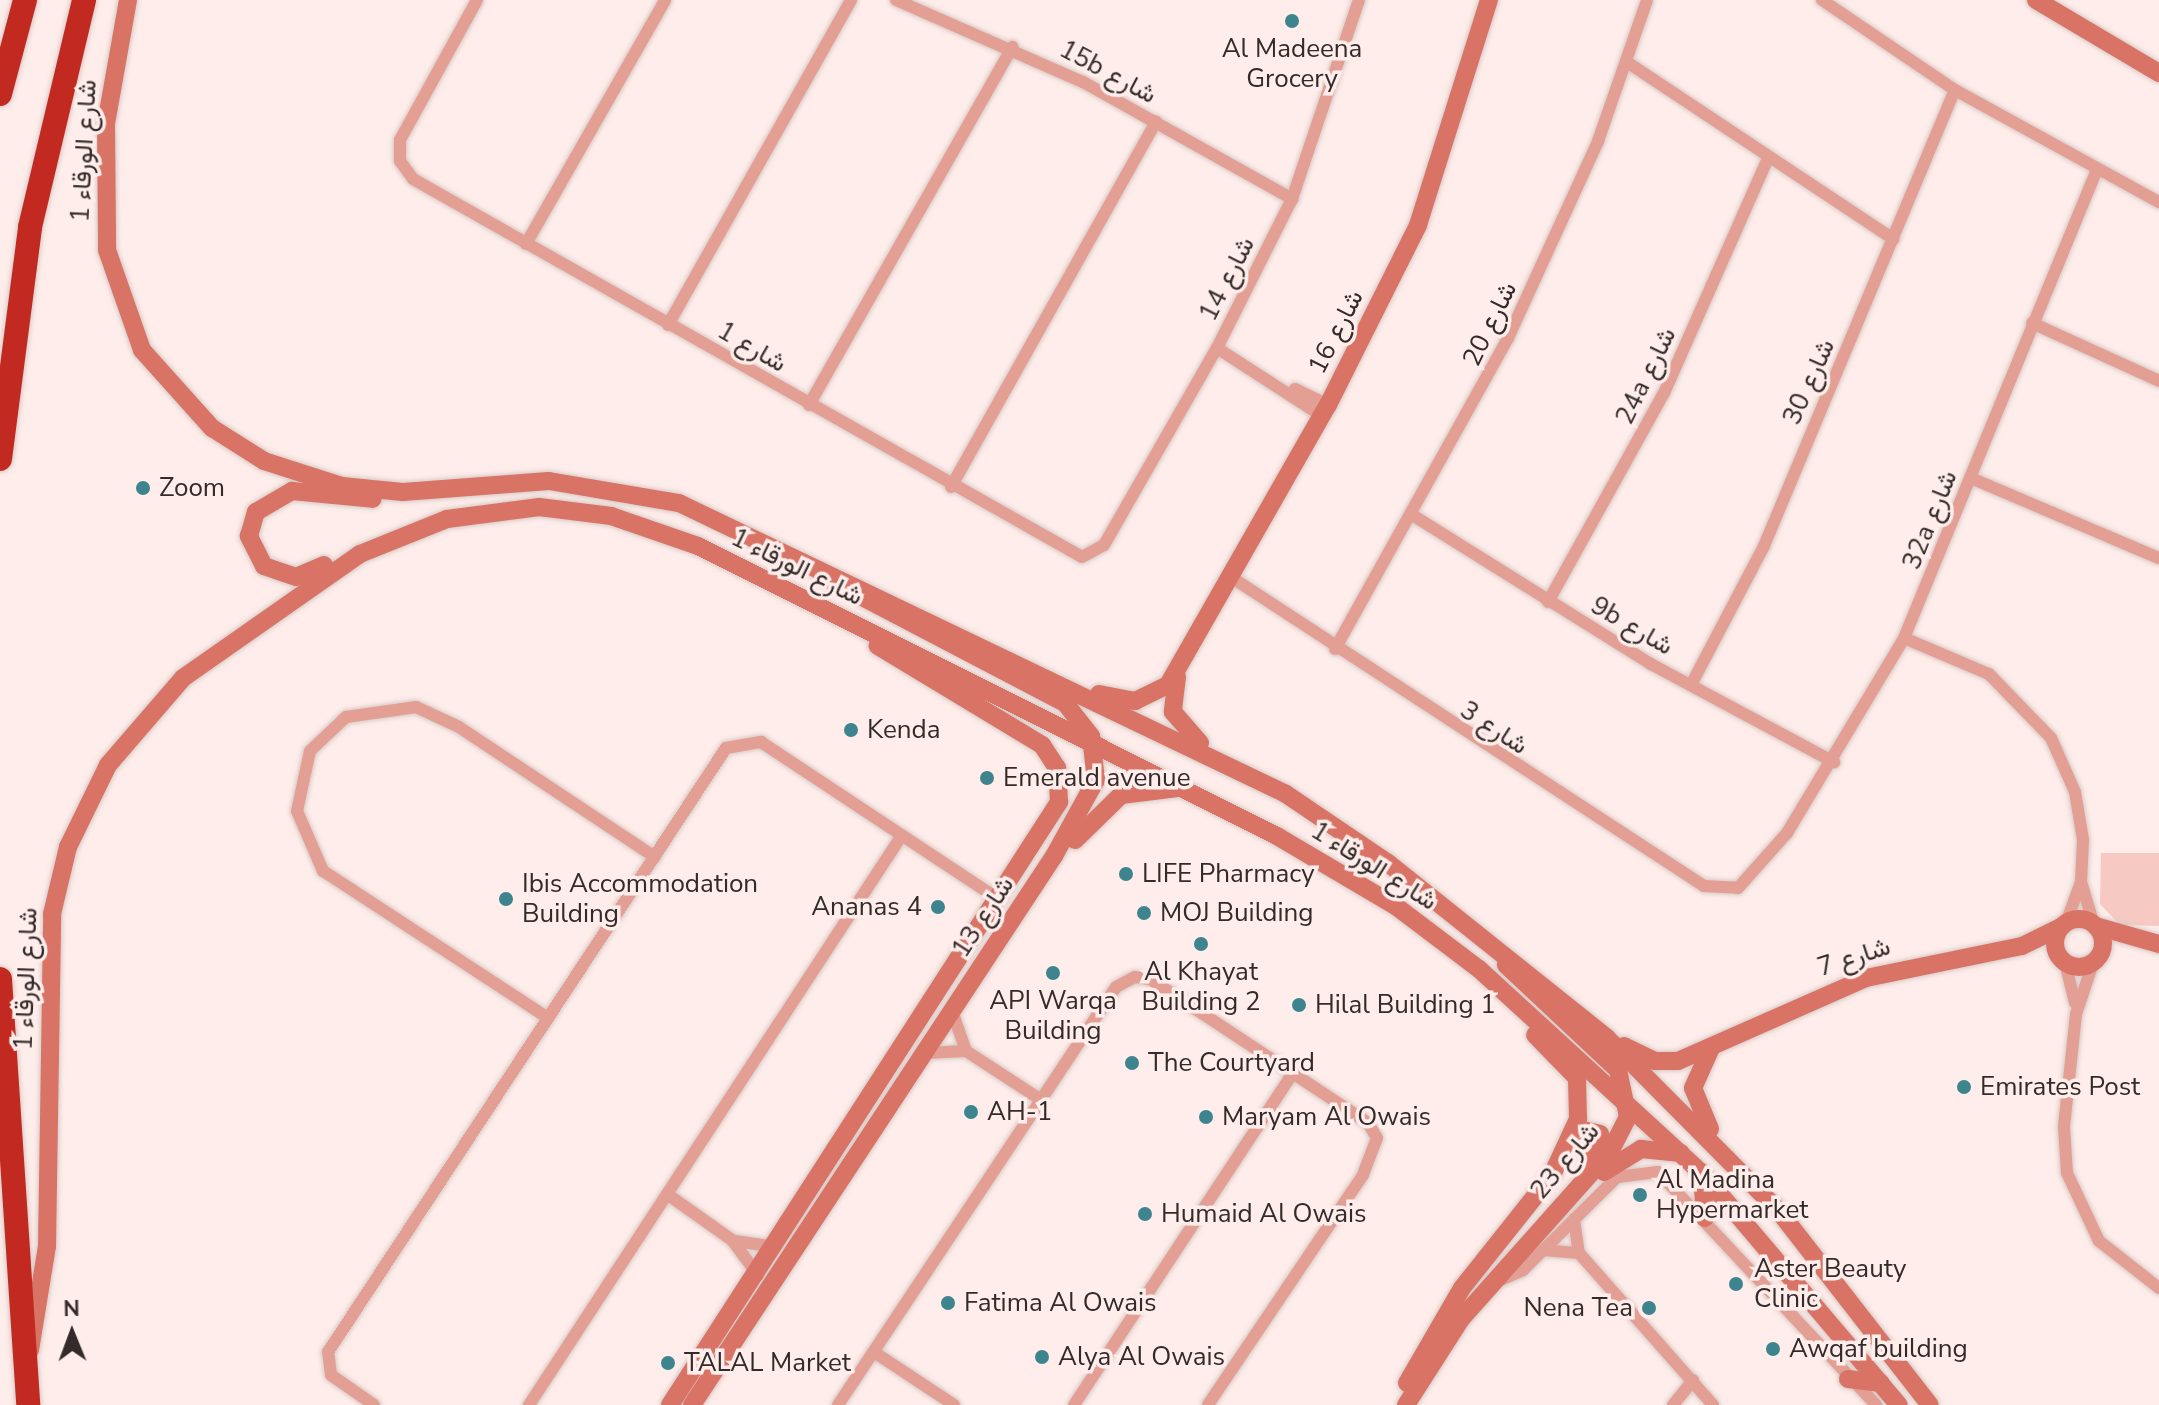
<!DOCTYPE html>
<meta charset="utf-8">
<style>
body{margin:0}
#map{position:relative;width:2159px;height:1405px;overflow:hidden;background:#feedea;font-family:"Nunito Sans",Vazirmatn,sans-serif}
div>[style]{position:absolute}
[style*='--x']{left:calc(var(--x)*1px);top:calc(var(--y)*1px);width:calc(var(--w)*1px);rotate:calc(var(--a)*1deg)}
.green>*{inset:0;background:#f6cac3}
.roads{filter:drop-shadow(0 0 2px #d9cac7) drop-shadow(0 0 2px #d9cac7)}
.street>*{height:12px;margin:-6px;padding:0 6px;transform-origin:6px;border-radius:6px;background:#e49f94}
.secondary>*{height:18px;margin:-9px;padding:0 9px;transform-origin:9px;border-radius:9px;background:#d87366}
.secondary>.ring{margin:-9px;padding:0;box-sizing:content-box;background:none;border:18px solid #d87366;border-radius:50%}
.highway>*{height:24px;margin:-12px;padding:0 12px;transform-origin:12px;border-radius:12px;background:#c22a21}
.dots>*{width:22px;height:22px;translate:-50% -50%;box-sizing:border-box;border:4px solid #feedea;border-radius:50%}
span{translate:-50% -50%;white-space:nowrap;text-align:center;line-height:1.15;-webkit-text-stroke:7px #feedea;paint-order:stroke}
.poi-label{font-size:26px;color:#332b2a}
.left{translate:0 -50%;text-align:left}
.right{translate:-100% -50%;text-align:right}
.street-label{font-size:26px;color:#332b2a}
.north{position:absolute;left:32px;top:1293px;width:80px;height:80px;-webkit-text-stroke:6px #feedea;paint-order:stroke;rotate:359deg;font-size:22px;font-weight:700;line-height:32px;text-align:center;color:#332b2a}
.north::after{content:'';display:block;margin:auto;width:28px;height:36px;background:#332b2a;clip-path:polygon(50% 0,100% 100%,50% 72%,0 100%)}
</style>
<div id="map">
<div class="green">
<i style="clip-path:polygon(2101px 853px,2159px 853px,2159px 926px,2120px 925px,2100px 904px)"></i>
</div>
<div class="roads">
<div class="street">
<i style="--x:477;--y:0;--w:160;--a:118.8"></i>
<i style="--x:400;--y:140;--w:21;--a:90"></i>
<i style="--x:400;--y:161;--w:22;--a:54"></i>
<i style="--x:413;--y:179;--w:768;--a:29.47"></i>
<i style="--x:1082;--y:557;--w:25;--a:-29"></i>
<i style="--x:1104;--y:545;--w:227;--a:-60.2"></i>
<i style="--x:1217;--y:348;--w:167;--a:-63.3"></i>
<i style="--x:1292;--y:199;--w:210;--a:-71.4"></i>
<i style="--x:896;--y:0;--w:204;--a:23.7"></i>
<i style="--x:1083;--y:82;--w:240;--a:29.2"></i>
<i style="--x:1822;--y:0;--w:161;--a:34.1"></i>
<i style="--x:1955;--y:90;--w:233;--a:28.8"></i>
<i style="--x:1627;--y:62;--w:320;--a:33.6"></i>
<i style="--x:526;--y:244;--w:281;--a:-60.3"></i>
<i style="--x:2032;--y:323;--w:140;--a:24.5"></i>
<i style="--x:668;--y:325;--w:373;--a:-60.6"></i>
<i style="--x:1217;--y:348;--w:125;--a:32.9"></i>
<i style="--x:1295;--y:389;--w:37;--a:26"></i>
<i style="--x:809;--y:405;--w:412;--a:-60.4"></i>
<i style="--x:1971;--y:478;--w:204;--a:23.1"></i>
<i style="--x:951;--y:487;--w:419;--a:-60.7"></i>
<i style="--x:1414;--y:516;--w:279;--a:32"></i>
<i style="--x:1651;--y:664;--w:208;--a:28.2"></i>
<i style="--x:1231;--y:577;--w:565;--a:33.16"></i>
<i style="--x:1704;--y:886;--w:34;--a:3"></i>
<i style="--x:1738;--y:888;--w:74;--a:-48.3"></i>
<i style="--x:1787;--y:833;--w:227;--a:-59"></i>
<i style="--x:1904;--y:638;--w:504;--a:-67.61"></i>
<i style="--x:1548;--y:602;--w:239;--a:-61"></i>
<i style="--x:1664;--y:393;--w:254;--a:-66.1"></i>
<i style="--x:1904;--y:638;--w:92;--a:23"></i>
<i style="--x:1989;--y:674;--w:89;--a:45.9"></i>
<i style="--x:2051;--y:738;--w:59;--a:66"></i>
<i style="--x:2075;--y:792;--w:49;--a:80.5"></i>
<i style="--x:2083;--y:840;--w:42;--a:92.7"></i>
<i style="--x:2081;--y:882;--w:44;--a:110.1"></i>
<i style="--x:1335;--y:649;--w:356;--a:-60.9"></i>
<i style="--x:1508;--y:338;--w:217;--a:-65.4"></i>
<i style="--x:1598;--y:141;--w:149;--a:-70.8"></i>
<i style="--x:1691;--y:685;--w:157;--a:-62.3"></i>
<i style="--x:1764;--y:546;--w:494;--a:-67.3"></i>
<i style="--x:2082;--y:885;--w:42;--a:73.3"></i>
<i style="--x:2094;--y:960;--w:57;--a:108.4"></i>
<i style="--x:2076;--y:1014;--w:114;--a:96.1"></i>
<i style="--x:2064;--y:1127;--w:46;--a:86.3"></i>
<i style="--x:2067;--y:1173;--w:75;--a:64.8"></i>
<i style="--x:2099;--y:1241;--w:76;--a:38.1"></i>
<i style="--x:2065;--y:962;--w:42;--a:76.3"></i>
<i style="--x:952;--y:1011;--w:42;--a:70.7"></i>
<i style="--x:548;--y:1018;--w:269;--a:-146.8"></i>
<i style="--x:323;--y:871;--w:65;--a:-113.4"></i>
<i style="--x:297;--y:811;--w:61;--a:-77.8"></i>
<i style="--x:310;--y:751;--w:50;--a:-43.4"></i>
<i style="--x:346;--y:717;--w:71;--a:-8.1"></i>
<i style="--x:416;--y:707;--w:47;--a:24.9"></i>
<i style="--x:459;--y:727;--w:235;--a:33.6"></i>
<i style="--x:926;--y:1053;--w:40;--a:-2.9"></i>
<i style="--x:966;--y:1051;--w:88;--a:33"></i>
<i style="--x:667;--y:1194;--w:80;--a:35.3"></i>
<i style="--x:732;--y:1240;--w:44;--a:53.4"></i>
<i style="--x:1574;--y:1219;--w:34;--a:82"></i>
<i style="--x:1579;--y:1253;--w:203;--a:48.6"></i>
<i style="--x:735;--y:1241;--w:41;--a:8.3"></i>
<i style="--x:1543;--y:1250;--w:36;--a:5"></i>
<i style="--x:1494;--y:1283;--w:32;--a:-24"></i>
<i style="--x:1523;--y:1270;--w:132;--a:-44.7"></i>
<i style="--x:1617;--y:1177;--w:41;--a:-7"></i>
<i style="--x:1658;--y:1172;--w:319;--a:46.9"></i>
<i style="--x:874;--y:1352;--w:96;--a:33.5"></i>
<i style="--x:374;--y:1405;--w:52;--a:-145.1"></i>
<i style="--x:331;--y:1375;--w:23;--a:-97"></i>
<i style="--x:328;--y:1352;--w:723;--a:-56.62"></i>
<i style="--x:726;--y:748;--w:36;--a:-10"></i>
<i style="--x:761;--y:742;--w:283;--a:33.5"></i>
<i style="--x:529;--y:1405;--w:681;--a:-56.8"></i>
<i style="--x:838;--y:1405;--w:502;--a:-56.37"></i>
<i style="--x:1116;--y:987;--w:21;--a:-28"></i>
<i style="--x:1135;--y:977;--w:15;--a:8"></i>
<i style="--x:1150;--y:979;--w:261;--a:33.4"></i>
<i style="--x:1368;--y:1123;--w:17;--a:59"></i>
<i style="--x:1377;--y:1138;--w:40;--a:111"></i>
<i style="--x:1363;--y:1175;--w:277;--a:124"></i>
<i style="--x:1074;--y:1405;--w:398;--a:-56.6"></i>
<i style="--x:1673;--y:1405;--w:32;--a:-51"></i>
</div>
<div class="secondary">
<i style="--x:128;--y:0;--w:125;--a:100.1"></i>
<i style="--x:106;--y:123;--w:127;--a:89.5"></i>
<i style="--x:107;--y:250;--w:106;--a:70.7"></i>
<i style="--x:142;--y:350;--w:105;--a:48.1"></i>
<i style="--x:212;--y:428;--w:62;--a:32.4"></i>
<i style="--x:264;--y:461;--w:82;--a:17.8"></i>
<i style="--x:342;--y:486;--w:61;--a:5.6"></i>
<i style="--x:403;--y:492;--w:146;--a:-4.3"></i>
<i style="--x:549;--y:481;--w:132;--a:9.6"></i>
<i style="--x:679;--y:503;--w:673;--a:25.61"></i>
<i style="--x:1286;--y:794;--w:123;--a:34.1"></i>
<i style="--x:1388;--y:863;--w:280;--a:38.6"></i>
<i style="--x:1607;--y:1038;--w:243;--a:45.2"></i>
<i style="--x:1778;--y:1210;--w:247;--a:52.1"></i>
<i style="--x:2036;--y:0;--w:143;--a:30.7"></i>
<i style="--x:324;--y:565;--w:30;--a:157"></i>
<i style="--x:296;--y:577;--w:34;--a:-161"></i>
<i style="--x:264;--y:566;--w:34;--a:-117"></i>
<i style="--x:249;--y:536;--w:25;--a:-74"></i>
<i style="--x:256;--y:512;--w:42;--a:-30.3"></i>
<i style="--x:292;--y:491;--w:81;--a:5.6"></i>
<i style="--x:1177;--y:677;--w:35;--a:97"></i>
<i style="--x:1173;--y:712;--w:41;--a:48.9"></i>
<i style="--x:1099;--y:694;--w:37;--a:11"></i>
<i style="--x:1135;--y:701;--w:37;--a:-26"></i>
<i style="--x:1168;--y:685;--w:322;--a:-60.3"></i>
<i style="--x:1328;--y:405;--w:201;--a:-63.4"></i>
<i style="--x:1418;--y:225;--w:236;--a:-72.5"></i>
<i style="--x:1075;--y:840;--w:64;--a:-44.4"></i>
<i style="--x:1121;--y:795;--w:57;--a:-7"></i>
<i class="ring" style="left:2055px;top:919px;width:30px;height:30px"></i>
<i style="--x:2096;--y:926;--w:66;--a:15.9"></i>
<i style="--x:1624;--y:1046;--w:34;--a:26"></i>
<i style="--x:1655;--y:1061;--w:23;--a:0"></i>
<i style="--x:1678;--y:1061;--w:206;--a:-23.8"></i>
<i style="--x:1866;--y:978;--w:159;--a:-11.6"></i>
<i style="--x:2022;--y:946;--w:43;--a:-26"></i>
<i style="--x:1710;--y:1129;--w:44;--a:-112.5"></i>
<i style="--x:1693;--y:1088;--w:44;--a:-65.8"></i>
<i style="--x:1575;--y:1145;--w:17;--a:-62"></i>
<i style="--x:1583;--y:1130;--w:17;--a:13"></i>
<i style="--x:1600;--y:1134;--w:10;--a:79"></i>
<i style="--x:1602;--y:1144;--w:23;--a:130"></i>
<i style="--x:1604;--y:1172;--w:44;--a:-31.9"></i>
<i style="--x:1641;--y:1149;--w:40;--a:5.7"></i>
<i style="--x:1702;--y:1173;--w:45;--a:86.2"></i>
<i style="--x:30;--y:1350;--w:105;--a:-80.7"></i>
<i style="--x:47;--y:1246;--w:332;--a:-89.1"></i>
<i style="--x:52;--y:914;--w:69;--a:-76.6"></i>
<i style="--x:68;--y:847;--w:91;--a:-64"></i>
<i style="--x:108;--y:765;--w:115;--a:-49.2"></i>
<i style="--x:183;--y:678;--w:216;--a:-35"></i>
<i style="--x:360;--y:554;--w:94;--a:-21.9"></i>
<i style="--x:447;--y:519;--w:93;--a:-7.4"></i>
<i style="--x:539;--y:507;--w:73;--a:7.1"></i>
<i style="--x:611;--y:516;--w:92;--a:19"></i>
<i style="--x:698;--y:546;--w:648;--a:26.6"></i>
<i style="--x:1277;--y:836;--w:139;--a:30.6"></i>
<i style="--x:1397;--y:907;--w:103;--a:37.1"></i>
<i style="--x:1479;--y:969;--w:302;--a:42.5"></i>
<i style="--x:1702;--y:1173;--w:304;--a:49.7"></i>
<i style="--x:1848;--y:1379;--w:33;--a:7"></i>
<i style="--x:1407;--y:1383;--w:110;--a:-59.9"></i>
<i style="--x:1462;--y:1288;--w:144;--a:-51.5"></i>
<i style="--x:1552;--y:1175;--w:62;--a:-65.1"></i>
<i style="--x:1578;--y:1119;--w:41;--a:-91.4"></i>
<i style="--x:1577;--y:1078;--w:60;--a:-134.3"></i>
<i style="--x:670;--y:1405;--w:718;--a:-57.17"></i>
<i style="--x:1059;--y:802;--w:34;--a:-93"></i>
<i style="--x:1057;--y:768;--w:27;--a:-123"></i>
<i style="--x:1042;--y:745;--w:192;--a:-148.9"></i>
<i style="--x:692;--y:1405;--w:658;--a:-56.6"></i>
<i style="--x:1054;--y:856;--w:87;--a:-61.1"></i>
<i style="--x:1096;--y:780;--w:44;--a:-96.5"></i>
<i style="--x:1091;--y:736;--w:42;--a:-128.2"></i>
<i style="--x:1065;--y:703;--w:272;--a:-152.4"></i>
<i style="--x:1406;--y:1405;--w:102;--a:-57.4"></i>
<i style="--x:1461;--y:1319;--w:224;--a:-48.3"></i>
<i style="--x:1610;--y:1152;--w:39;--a:-63"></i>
<i style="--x:1628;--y:1117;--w:48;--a:-102"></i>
<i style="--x:1618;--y:1070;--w:154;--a:-136.8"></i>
</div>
<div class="highway">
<i style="--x:0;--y:94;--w:97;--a:-75.1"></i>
<i style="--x:0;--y:459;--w:234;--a:-82.6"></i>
<i style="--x:30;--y:227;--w:233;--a:-76.6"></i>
<i style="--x:0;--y:979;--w:427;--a:86.2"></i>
</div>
</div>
<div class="dots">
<i style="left:1292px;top:21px;background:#3e848f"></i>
<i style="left:143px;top:488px;background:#3e848f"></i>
<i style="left:851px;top:730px;background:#3e848f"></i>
<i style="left:987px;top:778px;background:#3e848f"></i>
<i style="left:1126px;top:874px;background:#3e848f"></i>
<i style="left:506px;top:899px;background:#3e848f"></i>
<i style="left:938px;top:907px;background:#3e848f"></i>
<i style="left:1144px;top:913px;background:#3e848f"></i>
<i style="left:1201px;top:944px;background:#3e848f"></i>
<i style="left:1053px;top:973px;background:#3e848f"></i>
<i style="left:1299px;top:1005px;background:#3e848f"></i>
<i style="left:1132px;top:1063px;background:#3e848f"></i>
<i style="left:1964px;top:1087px;background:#3e848f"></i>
<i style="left:971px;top:1112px;background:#3e848f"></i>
<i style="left:1206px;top:1117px;background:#3e848f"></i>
<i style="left:1640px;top:1195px;background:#3e848f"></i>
<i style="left:1145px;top:1214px;background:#3e848f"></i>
<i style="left:1736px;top:1284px;background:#3e848f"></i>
<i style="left:948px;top:1303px;background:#3e848f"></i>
<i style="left:1649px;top:1308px;background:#3e848f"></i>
<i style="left:1773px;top:1349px;background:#3e848f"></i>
<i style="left:1042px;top:1357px;background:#3e848f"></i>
<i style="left:668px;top:1363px;background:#3e848f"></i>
</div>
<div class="poi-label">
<span style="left:1292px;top:64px">Al Madeena<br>Grocery</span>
<span class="left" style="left:159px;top:488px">Zoom</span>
<span class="left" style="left:867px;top:730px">Kenda</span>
<span class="left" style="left:1003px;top:778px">Emerald avenue</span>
<span class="left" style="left:1142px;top:874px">LIFE Pharmacy</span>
<span class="left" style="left:522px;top:899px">Ibis Accommodation<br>Building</span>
<span class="right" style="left:922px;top:907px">Ananas 4</span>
<span class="left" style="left:1160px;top:913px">MOJ Building</span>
<span style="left:1201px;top:987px">Al Khayat<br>Building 2</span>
<span style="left:1053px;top:1016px">API Warqa<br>Building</span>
<span class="left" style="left:1315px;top:1005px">Hilal Building 1</span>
<span class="left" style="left:1148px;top:1063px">The Courtyard</span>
<span class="left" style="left:1980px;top:1087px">Emirates Post</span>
<span class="left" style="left:987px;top:1112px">AH-1</span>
<span class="left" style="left:1222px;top:1117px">Maryam Al Owais</span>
<span class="left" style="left:1656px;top:1195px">Al Madina<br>Hypermarket</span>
<span class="left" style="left:1161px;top:1214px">Humaid Al Owais</span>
<span class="left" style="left:1754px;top:1284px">Aster Beauty<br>Clinic</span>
<span class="left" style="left:964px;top:1303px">Fatima Al Owais</span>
<span class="right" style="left:1633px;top:1308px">Nena Tea</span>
<span class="left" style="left:1789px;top:1349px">Awqaf building</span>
<span class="left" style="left:1058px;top:1357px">Alya Al Owais</span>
<span class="left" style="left:684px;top:1363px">TALAL Market</span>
</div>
<div class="street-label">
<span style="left:1108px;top:72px;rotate:28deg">15b شارع</span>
<span style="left:84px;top:151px;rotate:-87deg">شارع الورقاء 1</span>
<span style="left:1227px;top:279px;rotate:-63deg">شارع 14</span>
<span style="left:1490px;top:324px;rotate:-64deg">شارع 20</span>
<span style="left:1336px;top:332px;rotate:-63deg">شارع 16</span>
<span style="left:752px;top:347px;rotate:30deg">شارع 1</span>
<span style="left:1646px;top:376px;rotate:-64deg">24a شارع</span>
<span style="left:1809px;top:382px;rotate:-66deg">شارع 30</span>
<span style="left:1930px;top:520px;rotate:-68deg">32a شارع</span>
<span style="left:797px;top:567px;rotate:26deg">شارع الورقاء 1</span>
<span style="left:1632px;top:626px;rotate:30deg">9b شارع</span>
<span style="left:1494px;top:728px;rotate:33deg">شارع 3</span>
<span style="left:1374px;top:866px;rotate:32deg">شارع الورقاء 1</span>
<span style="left:983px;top:917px;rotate:-57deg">شارع 13</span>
<span style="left:1854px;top:957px;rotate:-18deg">شارع 7</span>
<span style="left:26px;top:979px;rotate:-88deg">شارع الورقاء 1</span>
<span style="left:1565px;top:1161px;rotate:-50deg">شارع 23</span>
</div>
<div class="north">N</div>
</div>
